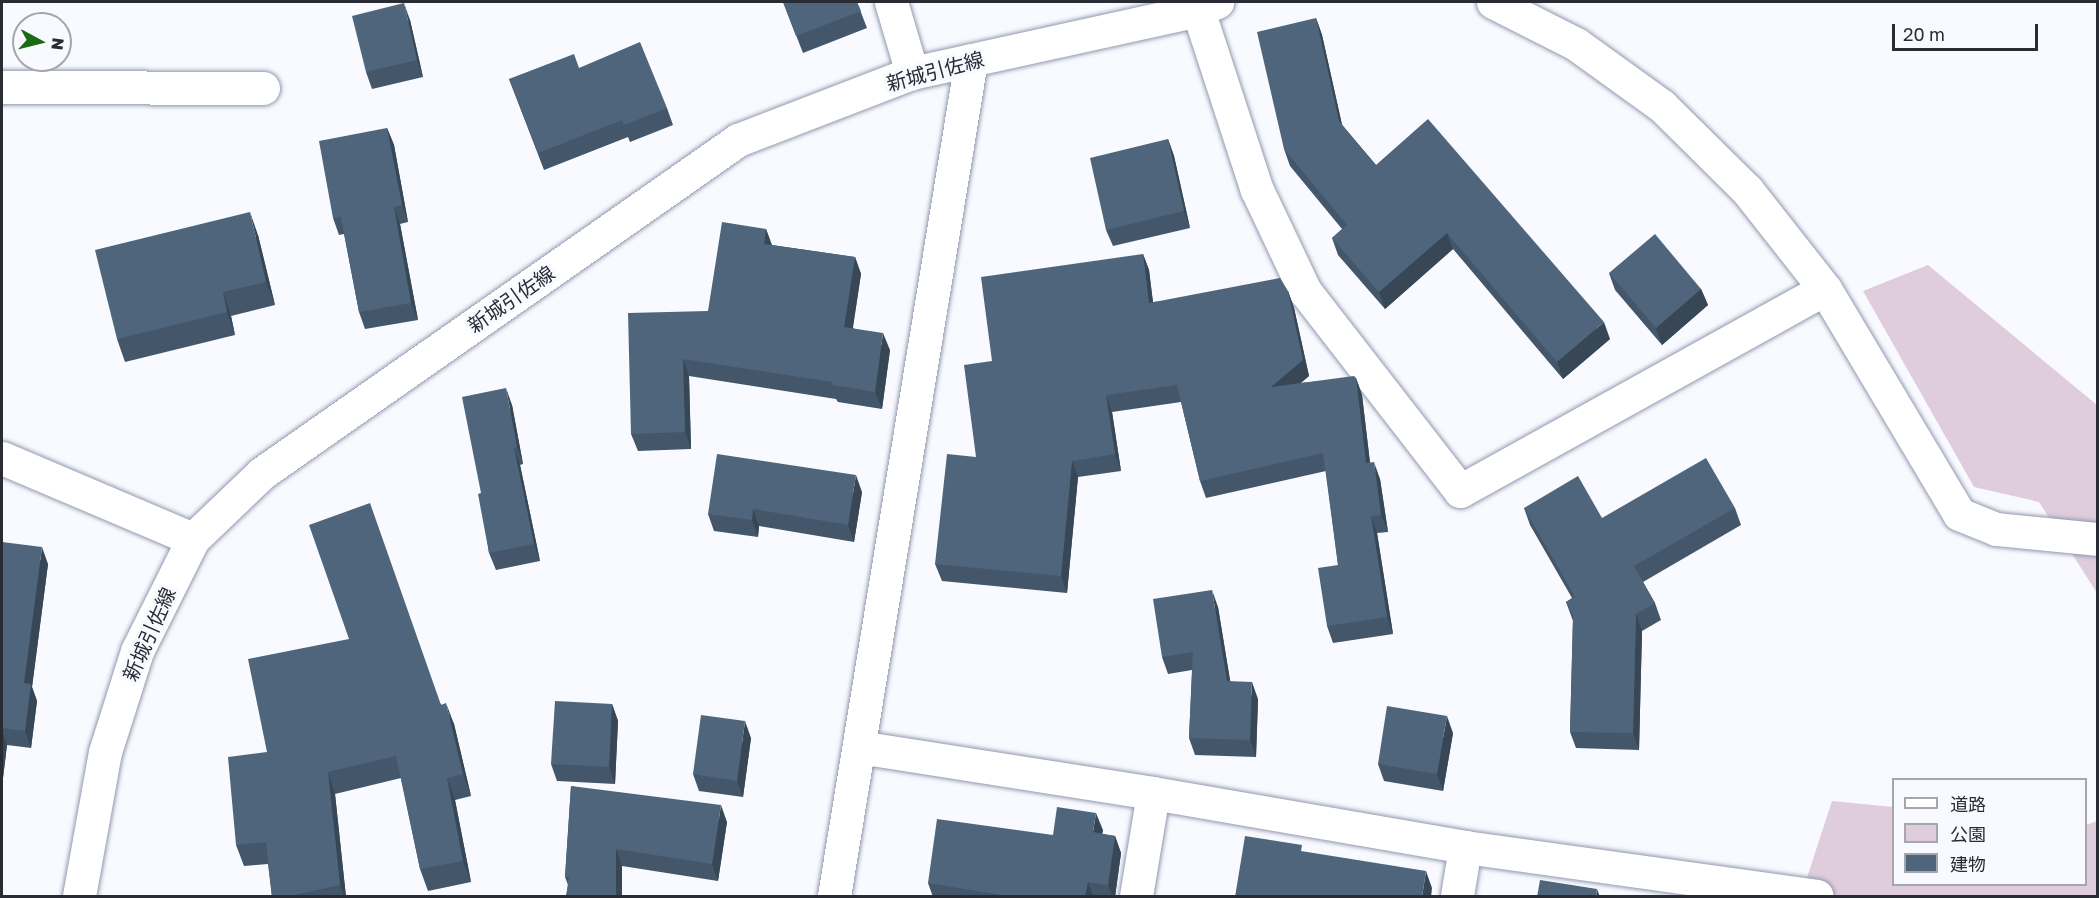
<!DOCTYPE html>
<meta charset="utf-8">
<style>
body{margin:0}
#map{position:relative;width:2099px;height:898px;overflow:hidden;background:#f8faff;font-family:"Golos Text","Noto Sans JP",sans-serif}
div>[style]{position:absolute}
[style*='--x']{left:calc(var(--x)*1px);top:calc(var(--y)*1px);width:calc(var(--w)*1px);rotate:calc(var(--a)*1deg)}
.green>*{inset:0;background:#dfcddd}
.roads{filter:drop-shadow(0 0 2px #9298af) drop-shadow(0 0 2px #9298af)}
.minor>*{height:33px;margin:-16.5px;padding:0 16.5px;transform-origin:16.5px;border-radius:16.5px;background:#fff}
.tertiary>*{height:33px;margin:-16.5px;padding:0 16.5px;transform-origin:16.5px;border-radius:16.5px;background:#fff}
.secondary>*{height:33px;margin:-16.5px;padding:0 16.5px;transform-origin:16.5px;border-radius:16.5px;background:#fff}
.wall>*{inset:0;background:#44576a}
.shaded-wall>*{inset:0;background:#374756}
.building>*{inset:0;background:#4f657b}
span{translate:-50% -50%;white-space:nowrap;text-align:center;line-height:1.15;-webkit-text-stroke:6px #f8faff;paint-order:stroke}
.street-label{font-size:20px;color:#292b35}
.frame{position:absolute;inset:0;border:3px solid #292b35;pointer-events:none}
.legend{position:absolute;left:1892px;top:778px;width:195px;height:108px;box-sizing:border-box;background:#f8faff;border:2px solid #a5a7ae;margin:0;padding:8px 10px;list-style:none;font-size:18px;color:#292b35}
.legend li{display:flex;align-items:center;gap:12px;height:30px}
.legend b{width:30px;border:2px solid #a5a7ae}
.north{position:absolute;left:12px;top:12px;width:60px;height:60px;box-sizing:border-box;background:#f8faff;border:2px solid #a5a7ae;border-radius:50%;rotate:97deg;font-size:16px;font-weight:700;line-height:24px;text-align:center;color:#292b35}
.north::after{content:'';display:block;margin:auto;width:21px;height:27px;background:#196c12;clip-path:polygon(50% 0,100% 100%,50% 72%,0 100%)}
.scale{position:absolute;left:1892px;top:24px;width:146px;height:27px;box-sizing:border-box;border:3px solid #292b35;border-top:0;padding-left:8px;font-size:18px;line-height:21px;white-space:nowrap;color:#292b35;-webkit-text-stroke:4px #f8faff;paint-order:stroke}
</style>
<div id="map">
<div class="green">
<i style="clip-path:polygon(1928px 265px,2097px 405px,2097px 593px,2039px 502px,1974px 487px,1863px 291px)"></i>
<i style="clip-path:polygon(1832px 801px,1893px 807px,1894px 884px,2086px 884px,2086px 825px,2097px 821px,2097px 896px,1801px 896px)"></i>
</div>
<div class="roads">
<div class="minor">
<i style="--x:891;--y:2;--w:74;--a:73.5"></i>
<i style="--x:1493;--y:2;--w:93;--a:26.8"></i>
<i style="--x:1576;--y:44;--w:106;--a:35.8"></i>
<i style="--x:1662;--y:106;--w:120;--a:44.7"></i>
<i style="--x:1747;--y:190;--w:126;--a:51.8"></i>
<i style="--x:1825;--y:289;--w:262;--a:59.2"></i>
<i style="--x:1959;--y:514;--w:40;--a:22"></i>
<i style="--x:1996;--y:529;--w:102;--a:5.6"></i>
<i style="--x:1198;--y:10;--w:189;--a:71.9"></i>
<i style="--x:1257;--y:190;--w:112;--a:64.6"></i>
<i style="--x:1305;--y:291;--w:253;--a:52.2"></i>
<i style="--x:1460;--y:491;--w:417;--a:-29"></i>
<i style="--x:2;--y:87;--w:261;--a:0.2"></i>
<i style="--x:859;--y:747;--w:298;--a:8.9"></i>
<i style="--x:1153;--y:793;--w:317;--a:9.8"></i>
<i style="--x:1465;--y:847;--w:50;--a:99.3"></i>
<i style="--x:1465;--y:847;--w:355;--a:7.9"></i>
<i style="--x:1136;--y:896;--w:104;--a:-80.6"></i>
</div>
<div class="tertiary">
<i style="--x:2;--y:458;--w:207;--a:23"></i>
<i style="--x:834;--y:896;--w:847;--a:-80.69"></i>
</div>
<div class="secondary">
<i style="--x:79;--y:896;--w:146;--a:-79.8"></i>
<i style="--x:105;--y:752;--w:106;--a:-72.4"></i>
<i style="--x:137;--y:651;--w:125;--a:-63.4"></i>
<i style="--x:193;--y:539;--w:95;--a:-43.7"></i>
<i style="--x:262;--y:473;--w:581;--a:-34.98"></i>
<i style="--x:738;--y:140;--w:186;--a:-21.1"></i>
<i style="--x:912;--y:73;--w:293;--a:-12.4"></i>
<i style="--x:1198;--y:10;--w:21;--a:-23"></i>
</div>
</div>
<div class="wall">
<i style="clip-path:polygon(783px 2px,857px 2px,867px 28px,803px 53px)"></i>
<i style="clip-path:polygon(1316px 18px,1322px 35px,1342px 125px,1376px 165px,1610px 339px,1563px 379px,1453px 249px,1385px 309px,1338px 255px,1332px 238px,1342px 229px,1290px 166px,1284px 149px)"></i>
<i style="clip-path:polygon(410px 20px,423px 77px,372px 89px,366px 72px)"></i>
<i style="clip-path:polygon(579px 68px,667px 108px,673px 125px,630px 142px,628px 137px,544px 170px,509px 79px)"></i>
<i style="clip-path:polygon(387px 128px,394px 145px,408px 222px,400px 224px,418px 320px,365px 329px,359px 312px,344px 234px,339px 235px,333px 218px)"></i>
<i style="clip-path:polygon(1168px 139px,1174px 156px,1190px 228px,1113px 246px,1106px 230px)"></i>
<i style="clip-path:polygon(766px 229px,772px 245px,855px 257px,861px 274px,853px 328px,890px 350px,882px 409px,838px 402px,836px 399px,689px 376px,691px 449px,638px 451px,631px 434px,708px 311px)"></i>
<i style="clip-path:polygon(258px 235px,275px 305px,231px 316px,235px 335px,125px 362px,117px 339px)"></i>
<i style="clip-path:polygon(1143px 254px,1149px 270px,1153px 302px,1288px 291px,1294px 308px,1309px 376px,1300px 383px,1356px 378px,1362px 395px,1370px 463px,1380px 479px,1388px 532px,1377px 533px,1393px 634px,1333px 643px,1327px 626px,1338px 565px,1326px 471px,1206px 498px,1200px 481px,1181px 402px,1112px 412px,1121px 471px,1078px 477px,1067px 593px,942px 581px,935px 564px,976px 457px,992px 361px)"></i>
<i style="clip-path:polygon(1609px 273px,1701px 289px,1708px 305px,1662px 345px,1615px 290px)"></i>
<i style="clip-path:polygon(512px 405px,523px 464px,520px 465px,540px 561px,496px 570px,489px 553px,481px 493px)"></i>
<i style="clip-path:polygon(862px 492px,854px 542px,759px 526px,758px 537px,714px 531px,708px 514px)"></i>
<i style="clip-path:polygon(1524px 508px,1602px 518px,1735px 508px,1741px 525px,1643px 582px,1655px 603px,1661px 620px,1642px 631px,1639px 750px,1576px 748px,1570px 732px,1573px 621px,1566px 602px,1572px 598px,1530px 525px)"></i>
<i style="clip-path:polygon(2px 542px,48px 564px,32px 687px,37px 701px,31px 748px,7px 745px,2px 786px)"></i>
<i style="clip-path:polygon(1218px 607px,1230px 681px,1258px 699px,1256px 757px,1195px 755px,1189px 738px,1192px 670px,1168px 674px,1162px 657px)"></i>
<i style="clip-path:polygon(349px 639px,441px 704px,454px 724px,471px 796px,455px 800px,471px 882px,428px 891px,420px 869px,401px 778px,335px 794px,346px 897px,272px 897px,268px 864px,244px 866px,236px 845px,267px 752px)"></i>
<i style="clip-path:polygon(612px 704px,618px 721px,615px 784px,557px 781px,551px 764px)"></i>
<i style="clip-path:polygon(1453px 733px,1443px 791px,1384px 781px,1378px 764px)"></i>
<i style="clip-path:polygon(751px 738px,743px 797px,699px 791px,693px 774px)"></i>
<i style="clip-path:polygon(571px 786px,727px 822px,718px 881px,622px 866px,622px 897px,566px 897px,568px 885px,565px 877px)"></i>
<i style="clip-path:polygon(1103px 830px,1102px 834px,1115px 836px,1121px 853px,1115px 897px,933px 897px,928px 883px,1053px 835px)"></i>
</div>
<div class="shaded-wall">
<i style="clip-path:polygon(404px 3px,410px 20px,423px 77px,417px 60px)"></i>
<i style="clip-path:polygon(1316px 18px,1322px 35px,1345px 138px,1339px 121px)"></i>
<i style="clip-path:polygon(387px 128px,394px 145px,408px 222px,402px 205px)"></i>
<i style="clip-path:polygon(1168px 139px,1174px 156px,1190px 228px,1184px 211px)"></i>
<i style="clip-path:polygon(394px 207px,400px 224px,418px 320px,411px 303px)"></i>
<i style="clip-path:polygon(250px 212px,258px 235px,275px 305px,266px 282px)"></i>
<i style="clip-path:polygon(766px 229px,772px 246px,764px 244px)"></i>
<i style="clip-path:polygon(1447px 233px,1453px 249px,1385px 309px,1379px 292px)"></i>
<i style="clip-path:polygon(1143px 254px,1149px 270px,1155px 320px,1149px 303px)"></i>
<i style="clip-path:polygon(855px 257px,861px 274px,850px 344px,844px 327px)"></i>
<i style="clip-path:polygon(1701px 289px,1708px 305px,1662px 345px,1656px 328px)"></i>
<i style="clip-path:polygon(1288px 291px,1294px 308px,1309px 376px,1277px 404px,1271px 387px)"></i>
<i style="clip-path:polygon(223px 292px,231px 316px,235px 335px,227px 312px)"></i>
<i style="clip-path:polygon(1604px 322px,1610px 339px,1563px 379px,1557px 362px)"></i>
<i style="clip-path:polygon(883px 333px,890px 350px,882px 409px,875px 392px)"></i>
<i style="clip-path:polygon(683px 359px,689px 376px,691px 449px,685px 432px)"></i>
<i style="clip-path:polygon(1356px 378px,1362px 395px,1372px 480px,1366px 463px)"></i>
<i style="clip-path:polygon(506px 388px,512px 405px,523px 464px,517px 447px)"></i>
<i style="clip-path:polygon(1106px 395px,1112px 412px,1121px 471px,1115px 454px)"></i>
<i style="clip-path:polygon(514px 448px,520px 465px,540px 561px,534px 544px)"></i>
<i style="clip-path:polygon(1072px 461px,1078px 477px,1067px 593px,1061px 576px)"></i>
<i style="clip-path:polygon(1374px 462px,1380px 479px,1388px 532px,1381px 515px)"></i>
<i style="clip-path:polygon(856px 475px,862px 492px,854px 542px,848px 525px)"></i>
<i style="clip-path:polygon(753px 509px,759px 526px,758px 537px,752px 520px)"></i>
<i style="clip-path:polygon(1371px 516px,1377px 533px,1393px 634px,1387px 617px)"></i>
<i style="clip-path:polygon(42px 547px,48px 564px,32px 687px,37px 701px,31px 748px,25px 731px,24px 683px)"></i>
<i style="clip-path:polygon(1212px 590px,1218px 607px,1233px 698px,1227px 681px)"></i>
<i style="clip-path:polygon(1636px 614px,1642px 631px,1639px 750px,1633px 733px)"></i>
<i style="clip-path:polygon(1252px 682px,1258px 699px,1256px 757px,1250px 740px)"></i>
<i style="clip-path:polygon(446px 703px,454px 724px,471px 796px,463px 774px)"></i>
<i style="clip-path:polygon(612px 704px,618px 721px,615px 784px,609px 767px)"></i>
<i style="clip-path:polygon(1447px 716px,1453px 733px,1443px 791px,1437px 774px)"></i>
<i style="clip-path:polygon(745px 721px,751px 738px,743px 797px,737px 781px)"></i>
<i style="clip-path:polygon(2px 731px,7px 745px,2px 786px)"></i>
<i style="clip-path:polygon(328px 772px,335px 794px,346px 897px,344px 897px,340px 885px)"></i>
<i style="clip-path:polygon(447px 778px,455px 800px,471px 882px,463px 861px)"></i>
<i style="clip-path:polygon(721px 805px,727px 822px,718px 881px,712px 864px)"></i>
<i style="clip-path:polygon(1096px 813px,1103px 830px,1099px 849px,1093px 832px)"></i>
<i style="clip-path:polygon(1115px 836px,1121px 853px,1115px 897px,1112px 897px,1108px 885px)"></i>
<i style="clip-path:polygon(616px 849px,622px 866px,622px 897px,616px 897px)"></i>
<i style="clip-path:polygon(1426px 871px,1432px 888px,1431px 897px,1422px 897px)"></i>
<i style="clip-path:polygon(1088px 882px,1093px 897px,1085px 897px)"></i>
<i style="clip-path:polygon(1597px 889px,1600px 897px,1596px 897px)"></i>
</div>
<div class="building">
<i style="clip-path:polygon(783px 2px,857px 2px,861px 11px,796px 36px)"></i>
<i style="clip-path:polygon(404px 3px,417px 60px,366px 72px,352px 16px)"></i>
<i style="clip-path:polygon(1316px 18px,1339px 121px,1376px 165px,1428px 119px,1604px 322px,1557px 362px,1447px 233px,1379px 292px,1332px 238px,1347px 225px,1284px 149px,1257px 32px)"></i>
<i style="clip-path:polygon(640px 42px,667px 108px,624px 125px,622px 120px,538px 153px,509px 79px,574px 54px,579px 68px)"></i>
<i style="clip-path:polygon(387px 128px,402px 205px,394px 207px,411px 303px,359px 312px,341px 217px,333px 218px,319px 141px)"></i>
<i style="clip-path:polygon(1168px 139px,1184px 211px,1106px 230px,1090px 158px)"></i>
<i style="clip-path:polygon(250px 212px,266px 282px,223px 292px,227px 312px,117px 339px,95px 250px)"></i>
<i style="clip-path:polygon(722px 222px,766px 229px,764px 244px,855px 257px,844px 327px,883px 333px,875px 392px,832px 385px,832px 382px,683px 359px,685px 432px,631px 434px,628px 313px,708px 311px)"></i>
<i style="clip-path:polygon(1655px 234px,1701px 289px,1656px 328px,1609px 273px)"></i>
<i style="clip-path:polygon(1143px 254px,1149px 303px,1280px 278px,1288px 291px,1303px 360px,1271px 387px,1354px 376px,1356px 378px,1366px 463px,1374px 462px,1381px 515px,1371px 516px,1387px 617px,1327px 626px,1318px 568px,1338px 565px,1323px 453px,1200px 481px,1177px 385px,1106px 395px,1115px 454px,1072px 461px,1061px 576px,935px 564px,947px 454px,976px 457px,964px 365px,992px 361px,981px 277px)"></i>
<i style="clip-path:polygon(506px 388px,517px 447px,514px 448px,534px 544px,489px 553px,478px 494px,481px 493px,462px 397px)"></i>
<i style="clip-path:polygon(717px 454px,856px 475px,848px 525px,753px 509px,752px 520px,708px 514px)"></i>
<i style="clip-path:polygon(1706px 458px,1735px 508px,1634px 566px,1655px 603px,1636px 614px,1633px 733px,1570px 732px,1573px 615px,1566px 602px,1575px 597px,1524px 508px,1578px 476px,1602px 518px)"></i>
<i style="clip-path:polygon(370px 503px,441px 705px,446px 703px,463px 774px,447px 778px,463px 861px,420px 869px,396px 756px,328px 772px,340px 885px,285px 897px,272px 897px,266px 842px,236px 845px,228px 757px,267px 752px,248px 659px,349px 639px,309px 525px)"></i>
<i style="clip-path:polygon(2px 542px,42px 547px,24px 683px,31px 684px,25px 731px,2px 728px)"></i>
<i style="clip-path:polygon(1212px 590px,1227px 681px,1252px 682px,1250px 740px,1189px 738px,1193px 652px,1162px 657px,1153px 599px)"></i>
<i style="clip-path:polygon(555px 701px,612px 704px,609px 767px,551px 764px)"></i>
<i style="clip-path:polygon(1387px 706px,1447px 716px,1437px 774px,1378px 764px)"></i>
<i style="clip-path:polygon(701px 715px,745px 721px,737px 781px,693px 774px)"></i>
<i style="clip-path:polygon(571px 786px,721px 805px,712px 864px,616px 849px,616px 897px,566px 897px,569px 877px,565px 877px)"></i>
<i style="clip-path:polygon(1057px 807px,1096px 813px,1093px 832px,1115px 836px,1108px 885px,1088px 882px,1085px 897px,1013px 897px,928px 883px,937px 819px,1053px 835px)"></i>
<i style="clip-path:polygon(1245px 836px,1302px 845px,1301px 851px,1426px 871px,1422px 897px,1235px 897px)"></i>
<i style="clip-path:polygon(1540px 880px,1597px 889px,1596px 897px,1537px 897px)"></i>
</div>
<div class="street-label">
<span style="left:935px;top:71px;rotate:-15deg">新城引佐線</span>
<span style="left:511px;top:299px;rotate:-35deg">新城引佐線</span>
<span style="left:149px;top:634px;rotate:-66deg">新城引佐線</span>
</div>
<div class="frame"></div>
<ul class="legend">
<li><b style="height:8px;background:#fff"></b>道路</li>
<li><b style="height:16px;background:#dfcddd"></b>公園</li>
<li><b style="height:16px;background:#4f657b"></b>建物</li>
</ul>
<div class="north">N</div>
<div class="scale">20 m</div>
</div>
